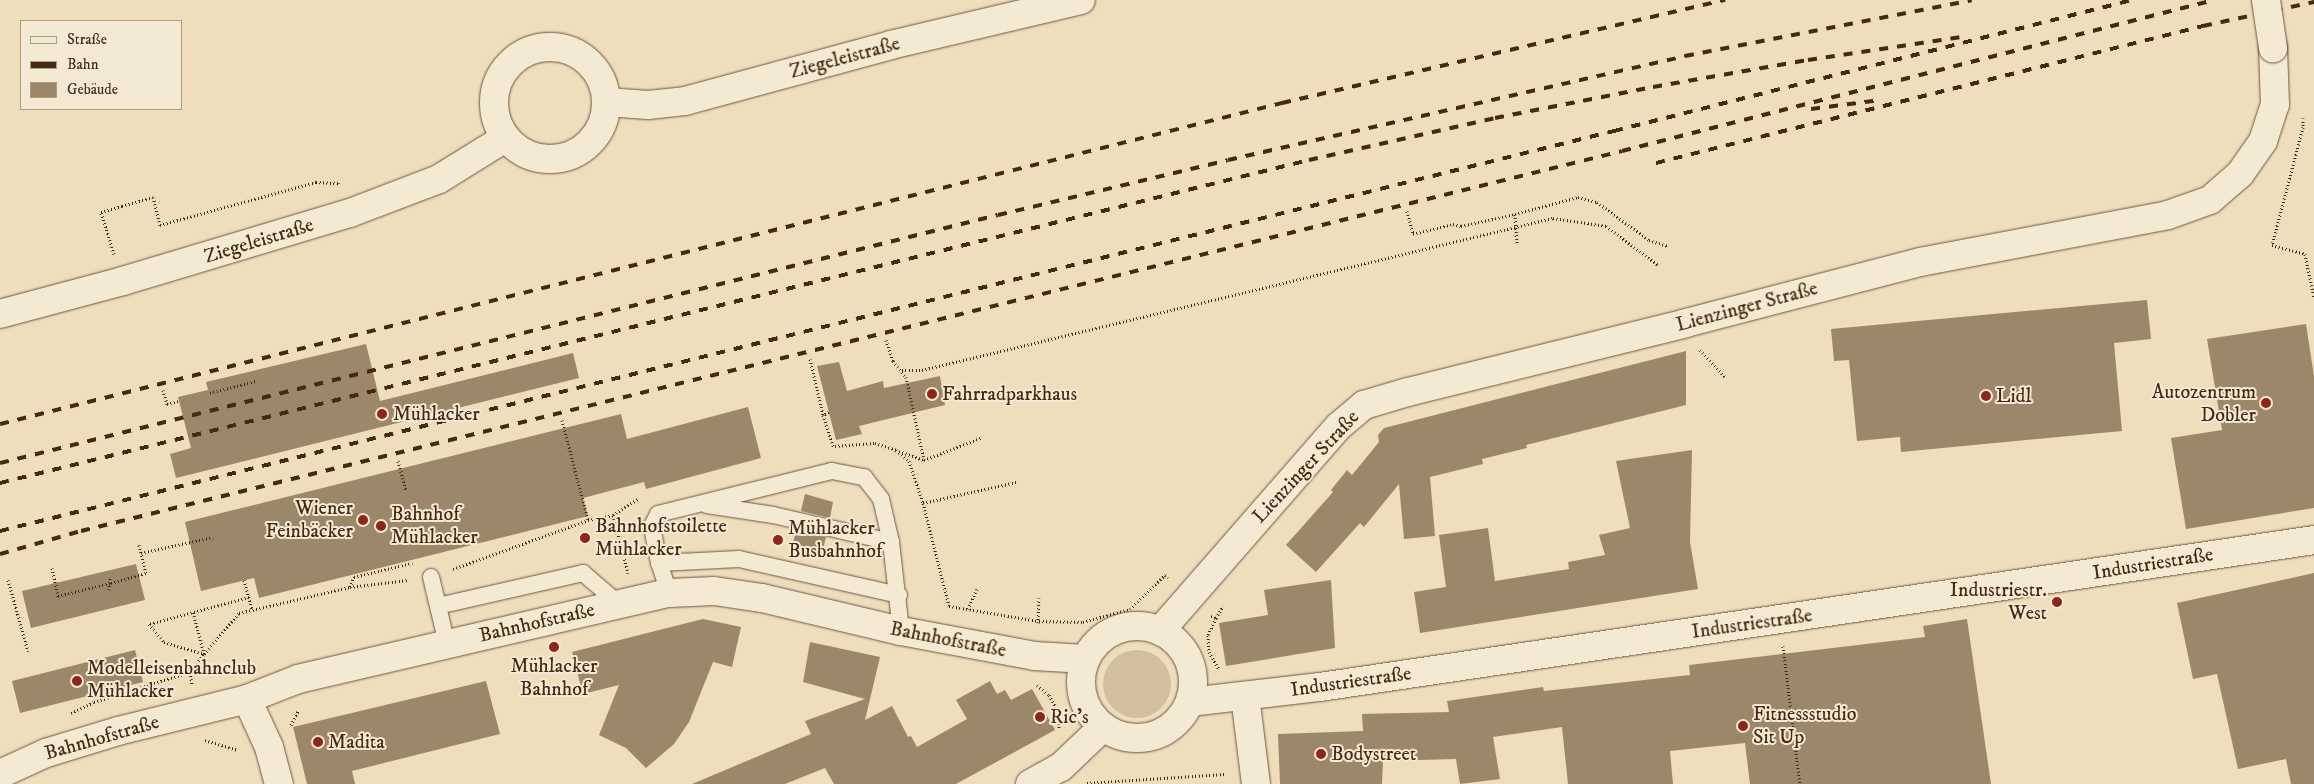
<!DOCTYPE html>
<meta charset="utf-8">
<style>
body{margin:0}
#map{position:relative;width:2314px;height:784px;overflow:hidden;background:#eedebc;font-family:"IM FELL DW Pica",serif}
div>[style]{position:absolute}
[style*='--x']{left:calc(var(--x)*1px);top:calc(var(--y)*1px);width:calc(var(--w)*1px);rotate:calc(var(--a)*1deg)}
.green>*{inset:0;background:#d1bf9f}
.round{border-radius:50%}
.building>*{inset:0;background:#9d876a}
.path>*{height:3px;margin-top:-1.5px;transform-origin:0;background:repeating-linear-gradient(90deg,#452912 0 1px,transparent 0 3.5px)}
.roads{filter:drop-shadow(0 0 1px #6f563c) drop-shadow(0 0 1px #6f563c)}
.lane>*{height:16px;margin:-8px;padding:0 8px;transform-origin:8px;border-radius:8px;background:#f4ead3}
.street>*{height:28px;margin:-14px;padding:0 14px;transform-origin:14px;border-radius:14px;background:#f4ead3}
.street>.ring{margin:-14px;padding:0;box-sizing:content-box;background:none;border:28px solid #f4ead3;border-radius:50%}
.secondary>*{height:28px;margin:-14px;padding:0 14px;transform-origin:14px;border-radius:14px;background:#f4ead3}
.secondary>.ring{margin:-14px;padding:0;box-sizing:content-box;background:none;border:28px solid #f4ead3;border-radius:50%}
.rail>*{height:4px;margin-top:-2px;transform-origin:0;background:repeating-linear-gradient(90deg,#452912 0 9px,transparent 0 18px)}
.bridges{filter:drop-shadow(0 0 1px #6f563c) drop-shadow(0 0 1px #6f563c)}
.street-bridge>*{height:28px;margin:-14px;padding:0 14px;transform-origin:14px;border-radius:14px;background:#f4ead3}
.dots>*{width:14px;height:14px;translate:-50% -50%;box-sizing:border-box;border:2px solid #f4ead3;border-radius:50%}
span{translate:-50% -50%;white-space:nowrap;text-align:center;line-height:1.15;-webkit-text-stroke:4px #f4ead3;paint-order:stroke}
.street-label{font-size:20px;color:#452912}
.poi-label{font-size:20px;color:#452912}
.right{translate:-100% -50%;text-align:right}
.left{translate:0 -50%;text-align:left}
.legend{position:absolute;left:20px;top:20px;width:162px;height:90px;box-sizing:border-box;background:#f4ead3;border:1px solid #ae9d86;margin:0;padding:6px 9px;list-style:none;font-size:15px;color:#452912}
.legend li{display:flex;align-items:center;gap:10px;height:25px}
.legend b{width:25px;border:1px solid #ae9d86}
</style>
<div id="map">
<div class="green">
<i class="round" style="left:1103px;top:650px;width:68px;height:68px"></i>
</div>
<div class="building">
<i style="clip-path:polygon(2147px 300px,2151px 339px,2114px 343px,2122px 431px,1901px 452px,1900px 437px,1857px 441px,1849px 360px,1834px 361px,1831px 329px)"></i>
<i style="clip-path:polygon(2306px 324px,2314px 376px,2314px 508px,2186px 529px,2171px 438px,2222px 430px,2207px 339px)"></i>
<i style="clip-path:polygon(366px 344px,380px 401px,573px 353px,579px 378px,176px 478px,170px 454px,191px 448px,178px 397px,208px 390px,206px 382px)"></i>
<i style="clip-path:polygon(1686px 351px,1686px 405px,1526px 445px,1527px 448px,1482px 459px,1483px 464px,1430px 477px,1435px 536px,1404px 539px,1399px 484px,1364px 527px,1360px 523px,1316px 572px,1286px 545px,1333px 492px,1331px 490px,1347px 470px,1352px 475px,1379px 442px,1378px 435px,1384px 428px)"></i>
<i style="clip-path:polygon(839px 362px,847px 391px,883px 381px,884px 388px,940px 376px,945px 405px,859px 426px,862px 434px,836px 440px,817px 366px)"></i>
<i style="clip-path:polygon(748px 407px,761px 458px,646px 489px,644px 482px,583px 498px,588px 516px,259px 598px,254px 578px,201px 591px,185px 522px,621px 414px,627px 439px)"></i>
<i style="clip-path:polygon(1692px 450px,1690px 542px,1698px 589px,1420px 633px,1414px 592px,1446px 587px,1439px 535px,1488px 528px,1495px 581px,1569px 569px,1568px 562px,1605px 555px,1599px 535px,1630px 528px,1616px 461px)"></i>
<i style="clip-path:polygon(805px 494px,833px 502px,830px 518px,801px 511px)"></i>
<i style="clip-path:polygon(796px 531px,826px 537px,821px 557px,791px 551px)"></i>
<i style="clip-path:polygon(136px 564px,145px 600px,31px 628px,22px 591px)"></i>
<i style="clip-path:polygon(2314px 573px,2314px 784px,2291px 784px,2286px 759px,2238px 769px,2217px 674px,2193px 679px,2177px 603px)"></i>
<i style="clip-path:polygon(1331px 580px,1335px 648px,1226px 666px,1219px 623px,1268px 615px,1264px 590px)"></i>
<i style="clip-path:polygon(703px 619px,741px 627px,732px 667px,713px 662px,689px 722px,674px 744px,646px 768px,626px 748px,599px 735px,619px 685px,583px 694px,572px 652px)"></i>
<i style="clip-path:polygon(1967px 619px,1991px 784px,1750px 784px,1745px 743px,1670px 751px,1673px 784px,1568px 784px,1562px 727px,1493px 737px,1500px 779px,1460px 784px,1456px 759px,1383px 761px,1382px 784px,1280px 784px,1278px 734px,1363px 731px,1362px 714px,1449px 712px,1447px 701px,1543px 687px,1544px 691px,1690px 675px,1689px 665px,1925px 637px,1923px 626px)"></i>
<i style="clip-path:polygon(810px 642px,880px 657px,865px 720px,892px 706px,908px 737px,911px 736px,917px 747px,967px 719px,956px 700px,990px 681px,997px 694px,1005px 690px,1011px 700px,1032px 689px,1055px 730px,956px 784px,834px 784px,825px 768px,785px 784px,692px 784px,811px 734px,805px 721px,865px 699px,803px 682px)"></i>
<i style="clip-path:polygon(135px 650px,143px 682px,20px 713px,12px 681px)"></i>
<i style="clip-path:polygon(486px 681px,500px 734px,352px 771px,355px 784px,307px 784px,293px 727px)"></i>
</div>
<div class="path">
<i style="--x:2303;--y:118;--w:9;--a:90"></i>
<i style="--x:2303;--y:127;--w:122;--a:104.7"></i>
<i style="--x:2272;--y:245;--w:34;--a:15"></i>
<i style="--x:2305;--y:254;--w:45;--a:78.4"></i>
<i style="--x:1407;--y:211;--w:24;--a:75"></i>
<i style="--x:1413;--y:234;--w:41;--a:-14"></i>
<i style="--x:1453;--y:224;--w:8;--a:14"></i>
<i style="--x:1461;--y:226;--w:55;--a:-12.5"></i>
<i style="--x:1515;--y:214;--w:65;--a:-15.1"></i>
<i style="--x:1578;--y:197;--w:20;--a:15"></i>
<i style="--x:1597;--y:202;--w:64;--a:36.2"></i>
<i style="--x:1649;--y:240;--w:20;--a:18"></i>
<i style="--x:1515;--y:214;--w:31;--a:86"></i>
<i style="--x:114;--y:254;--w:44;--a:-107.2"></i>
<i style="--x:101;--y:212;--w:22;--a:-16"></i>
<i style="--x:122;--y:206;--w:32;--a:-16"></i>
<i style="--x:153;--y:197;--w:29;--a:76"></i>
<i style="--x:160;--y:225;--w:162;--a:-15.4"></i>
<i style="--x:316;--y:182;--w:22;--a:3"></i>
<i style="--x:338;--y:183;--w:3;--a:72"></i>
<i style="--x:886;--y:340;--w:22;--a:72"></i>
<i style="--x:893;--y:361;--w:21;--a:51"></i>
<i style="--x:906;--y:377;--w:85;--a:77.8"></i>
<i style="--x:1700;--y:350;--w:38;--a:47"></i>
<i style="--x:810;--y:359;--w:57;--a:76.9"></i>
<i style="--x:902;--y:370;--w:20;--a:0"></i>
<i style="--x:922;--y:370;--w:649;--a:-13.54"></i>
<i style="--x:1553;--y:218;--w:54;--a:8.6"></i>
<i style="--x:1606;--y:226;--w:65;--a:36.9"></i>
<i style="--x:163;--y:390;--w:15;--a:74"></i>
<i style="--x:167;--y:404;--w:12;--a:-14"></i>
<i style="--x:210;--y:393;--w:48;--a:-14.6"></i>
<i style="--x:829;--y:412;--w:7;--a:153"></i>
<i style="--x:823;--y:415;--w:33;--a:72"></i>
<i style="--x:562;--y:420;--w:103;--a:75.4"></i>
<i style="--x:835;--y:446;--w:40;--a:-4.3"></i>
<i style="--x:875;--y:443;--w:22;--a:18"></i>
<i style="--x:896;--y:450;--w:17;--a:40"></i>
<i style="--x:909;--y:461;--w:44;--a:71.6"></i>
<i style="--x:923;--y:503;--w:106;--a:75.8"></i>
<i style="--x:949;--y:606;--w:91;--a:9.5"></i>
<i style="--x:1039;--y:621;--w:44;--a:1.3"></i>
<i style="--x:1083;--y:622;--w:49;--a:-15.5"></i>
<i style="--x:1130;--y:609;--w:49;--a:-44.2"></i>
<i style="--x:1165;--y:575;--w:4;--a:34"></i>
<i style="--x:899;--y:451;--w:27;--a:20"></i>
<i style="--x:924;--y:460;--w:63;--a:-21.3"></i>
<i style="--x:398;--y:461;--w:31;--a:75"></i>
<i style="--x:923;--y:503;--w:96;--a:-12.6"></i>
<i style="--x:613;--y:515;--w:60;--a:75.5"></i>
<i style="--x:141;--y:553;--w:74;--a:-12.5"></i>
<i style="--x:52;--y:568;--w:29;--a:78"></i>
<i style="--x:58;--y:596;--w:55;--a:-13.8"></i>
<i style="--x:111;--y:583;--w:36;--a:-16"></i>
<i style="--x:146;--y:573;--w:29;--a:-104"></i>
<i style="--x:453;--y:569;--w:144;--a:-19.9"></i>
<i style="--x:588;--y:520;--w:25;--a:-11"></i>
<i style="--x:613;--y:515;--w:30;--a:-33"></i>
<i style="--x:8;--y:580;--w:74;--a:74.3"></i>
<i style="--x:244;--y:580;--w:30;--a:75"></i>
<i style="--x:350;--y:587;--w:11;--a:-68"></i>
<i style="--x:354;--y:577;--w:60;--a:-13.6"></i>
<i style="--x:109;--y:590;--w:12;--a:-85"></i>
<i style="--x:249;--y:597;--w:104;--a:164.9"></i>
<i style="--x:149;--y:624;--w:23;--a:50"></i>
<i style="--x:164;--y:642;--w:42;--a:16.7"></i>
<i style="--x:204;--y:654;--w:54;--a:-49.5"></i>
<i style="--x:239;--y:613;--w:114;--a:-13.2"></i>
<i style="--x:350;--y:587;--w:58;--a:-6.9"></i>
<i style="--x:968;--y:609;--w:22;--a:-66"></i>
<i style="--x:1211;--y:616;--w:5;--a:22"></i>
<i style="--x:1216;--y:618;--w:14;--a:-60"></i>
<i style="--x:1216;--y:618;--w:19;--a:115"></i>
<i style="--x:1208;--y:635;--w:17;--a:87"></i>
<i style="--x:1209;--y:652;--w:20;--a:60"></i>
<i style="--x:1038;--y:623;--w:25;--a:-88"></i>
<i style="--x:1783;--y:646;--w:139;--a:83"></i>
<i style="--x:190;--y:672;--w:12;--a:81"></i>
<i style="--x:1037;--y:685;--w:16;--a:40"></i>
<i style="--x:1049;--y:695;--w:21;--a:61"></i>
<i style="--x:1059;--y:713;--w:15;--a:90"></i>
<i style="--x:71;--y:713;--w:25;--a:-26"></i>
<i style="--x:94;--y:702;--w:101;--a:-17.4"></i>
<i style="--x:190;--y:672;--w:23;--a:-52"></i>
<i style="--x:204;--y:654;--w:43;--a:-104.7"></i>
<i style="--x:291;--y:725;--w:16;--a:-63"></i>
<i style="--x:205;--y:740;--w:34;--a:17"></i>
<i style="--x:1087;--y:783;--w:138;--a:-3.7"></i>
</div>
<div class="roads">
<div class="lane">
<i style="--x:707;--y:505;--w:67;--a:8.6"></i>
<i style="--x:773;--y:515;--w:121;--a:12.9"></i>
<i style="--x:659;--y:563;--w:80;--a:-2.9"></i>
<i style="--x:739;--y:559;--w:164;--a:12.7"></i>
<i style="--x:431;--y:577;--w:69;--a:76.6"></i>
<i style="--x:669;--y:593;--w:32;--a:-108"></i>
<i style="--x:659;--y:563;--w:38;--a:-101"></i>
<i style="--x:652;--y:526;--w:13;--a:-63"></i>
<i style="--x:658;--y:514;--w:179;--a:-13.9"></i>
<i style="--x:832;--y:471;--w:33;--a:11"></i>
<i style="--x:864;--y:477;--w:28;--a:52"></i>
<i style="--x:881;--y:499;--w:44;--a:76.9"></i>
<i style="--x:891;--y:542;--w:90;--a:83.6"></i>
<i style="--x:438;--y:606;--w:149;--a:-12.8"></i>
<i style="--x:583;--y:573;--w:48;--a:40.7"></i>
</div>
<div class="street">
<i class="ring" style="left:1081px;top:626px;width:84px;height:84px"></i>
<i style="--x:1160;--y:631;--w:272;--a:-48.9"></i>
<i style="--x:1339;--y:426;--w:33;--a:-40"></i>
<i style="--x:1364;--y:405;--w:46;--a:-16.5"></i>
<i style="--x:1408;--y:392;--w:286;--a:-13.9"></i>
<i style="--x:1686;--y:323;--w:242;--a:-14.6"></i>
<i style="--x:1920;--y:262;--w:252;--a:-10.7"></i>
<i style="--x:2168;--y:215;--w:45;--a:-19.7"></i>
<i style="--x:2210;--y:200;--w:40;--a:-41"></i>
<i style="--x:2240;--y:174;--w:40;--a:-55.1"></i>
<i style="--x:2263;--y:141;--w:38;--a:-72"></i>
<i style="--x:2275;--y:105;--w:57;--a:-92"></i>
<i style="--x:1245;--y:696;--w:89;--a:82.9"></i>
<i style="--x:247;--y:699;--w:53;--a:65.4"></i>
<i style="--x:269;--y:747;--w:38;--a:75"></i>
<i style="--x:1190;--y:702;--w:131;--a:-6.6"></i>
<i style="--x:1320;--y:687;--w:1005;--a:-8.41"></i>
<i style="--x:0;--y:774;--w:51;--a:-24.5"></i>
<i style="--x:46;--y:753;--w:75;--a:-17"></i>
<i style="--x:118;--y:731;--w:133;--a:-13.9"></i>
<i style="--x:247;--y:699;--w:55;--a:-21.4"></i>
<i style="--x:298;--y:679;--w:381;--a:-13.1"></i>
<i style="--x:669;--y:593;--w:45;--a:-2.5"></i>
<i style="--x:714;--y:591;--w:49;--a:8.3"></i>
<i style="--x:762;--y:598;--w:143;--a:13.4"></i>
<i style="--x:901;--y:631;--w:135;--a:10.6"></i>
<i style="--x:1034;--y:656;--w:52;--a:3.3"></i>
<i style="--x:1030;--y:784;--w:35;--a:-29"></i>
<i style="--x:1061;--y:767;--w:58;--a:-43.6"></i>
</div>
<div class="secondary">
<i class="ring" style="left:494px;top:47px;width:84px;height:84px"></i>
<i style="--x:607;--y:102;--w:41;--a:4.2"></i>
<i style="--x:648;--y:105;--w:37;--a:-6"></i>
<i style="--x:685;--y:101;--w:213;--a:-15.2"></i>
<i style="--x:891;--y:45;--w:195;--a:-13.3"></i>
<i style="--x:0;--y:314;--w:127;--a:-15"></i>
<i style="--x:123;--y:281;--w:237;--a:-16.7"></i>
<i style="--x:350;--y:213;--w:95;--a:-20.9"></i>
<i style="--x:439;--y:179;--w:78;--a:-31.8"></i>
</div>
</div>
<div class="rail">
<i style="--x:1811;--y:109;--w:70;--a:-7.4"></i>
<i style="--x:1656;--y:163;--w:564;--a:-14.06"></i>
<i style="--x:2203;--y:26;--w:114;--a:-12.2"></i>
<i style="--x:0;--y:424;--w:1322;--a:-14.06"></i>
<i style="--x:1282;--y:103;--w:455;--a:-13.1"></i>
<i style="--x:0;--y:463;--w:1028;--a:-13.96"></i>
<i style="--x:998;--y:215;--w:236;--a:-13.4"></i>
<i style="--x:1228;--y:160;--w:469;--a:-12.8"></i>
<i style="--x:1685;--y:56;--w:292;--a:-11"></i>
<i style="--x:0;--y:483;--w:1348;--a:-13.86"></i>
<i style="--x:1309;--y:160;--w:191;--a:-12.7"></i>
<i style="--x:1495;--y:118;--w:161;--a:-11.1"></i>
<i style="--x:1653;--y:87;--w:157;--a:-9.9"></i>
<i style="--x:1808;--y:60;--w:155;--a:-8.5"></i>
<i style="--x:0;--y:531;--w:1663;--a:-13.92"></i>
<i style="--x:1614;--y:131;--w:534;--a:-14.19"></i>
<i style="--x:0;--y:554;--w:84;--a:-15.9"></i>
<i style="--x:81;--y:531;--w:1587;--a:-13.85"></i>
<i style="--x:1622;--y:151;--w:611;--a:-14.31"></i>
</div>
<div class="bridges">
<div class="street-bridge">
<i style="--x:2266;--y:0;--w:49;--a:81.7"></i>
</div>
</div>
<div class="dots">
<i style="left:932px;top:394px;background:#8f2418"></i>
<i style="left:1986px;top:396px;background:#8f2418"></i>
<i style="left:2266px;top:403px;background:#8f2418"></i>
<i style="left:382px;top:414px;background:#8f2418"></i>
<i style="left:363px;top:520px;background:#8f2418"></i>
<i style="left:381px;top:526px;background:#8f2418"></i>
<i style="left:585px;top:538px;background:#8f2418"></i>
<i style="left:778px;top:540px;background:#8f2418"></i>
<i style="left:2057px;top:602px;background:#8f2418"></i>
<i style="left:554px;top:647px;background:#8f2418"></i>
<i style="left:77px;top:681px;background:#8f2418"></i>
<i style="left:1040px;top:717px;background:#8f2418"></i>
<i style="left:1743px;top:726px;background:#8f2418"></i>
<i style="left:318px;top:742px;background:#8f2418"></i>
<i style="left:1321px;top:754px;background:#8f2418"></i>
</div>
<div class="street-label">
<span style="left:845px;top:58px;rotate:-15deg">Ziegeleistraße</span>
<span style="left:259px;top:241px;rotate:-17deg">Ziegeleistraße</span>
<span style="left:1747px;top:307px;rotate:-15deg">Lienzinger Straße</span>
<span style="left:1306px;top:467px;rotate:-47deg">Lienzinger Straße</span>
<span style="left:2153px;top:564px;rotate:-9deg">Industriestraße</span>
<span style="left:537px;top:623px;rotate:-13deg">Bahnhofstraße</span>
<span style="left:1752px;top:624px;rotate:-8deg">Industriestraße</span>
<span style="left:948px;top:640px;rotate:11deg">Bahnhofstraße</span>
<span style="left:1351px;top:682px;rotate:-8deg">Industriestraße</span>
<span style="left:102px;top:738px;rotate:-16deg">Bahnhofstraße</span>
</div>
<div class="poi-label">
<span class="right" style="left:2256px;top:404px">Autozentrum<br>Dobler</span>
<span class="left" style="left:942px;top:394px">Fahrradparkhaus</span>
<span class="left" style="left:1996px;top:396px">Lidl</span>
<span class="left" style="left:393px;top:414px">Mühlacker</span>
<span class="right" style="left:353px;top:520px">Wiener<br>Feinbäcker</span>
<span class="left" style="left:391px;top:526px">Bahnhof<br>Mühlacker</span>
<span class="left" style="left:595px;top:538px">Bahnhofstoilette<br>Mühlacker</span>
<span class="left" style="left:788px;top:540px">Mühlacker<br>Busbahnhof</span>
<span class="right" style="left:2047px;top:602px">Industriestr.<br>West</span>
<span style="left:554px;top:678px">Mühlacker<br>Bahnhof</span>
<span class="left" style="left:87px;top:680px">Modelleisenbahnclub<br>Mühlacker</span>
<span class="left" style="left:1753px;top:726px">Fitnessstudio<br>Sit Up</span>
<span class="left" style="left:1050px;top:717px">Ric's</span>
<span class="left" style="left:328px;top:742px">Madita</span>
<span class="left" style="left:1331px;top:754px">Bodystreet</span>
</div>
<ul class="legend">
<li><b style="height:6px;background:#f4ead3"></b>Straße</li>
<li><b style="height:6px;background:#452912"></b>Bahn</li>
<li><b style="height:14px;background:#9d876a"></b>Gebäude</li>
</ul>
</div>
